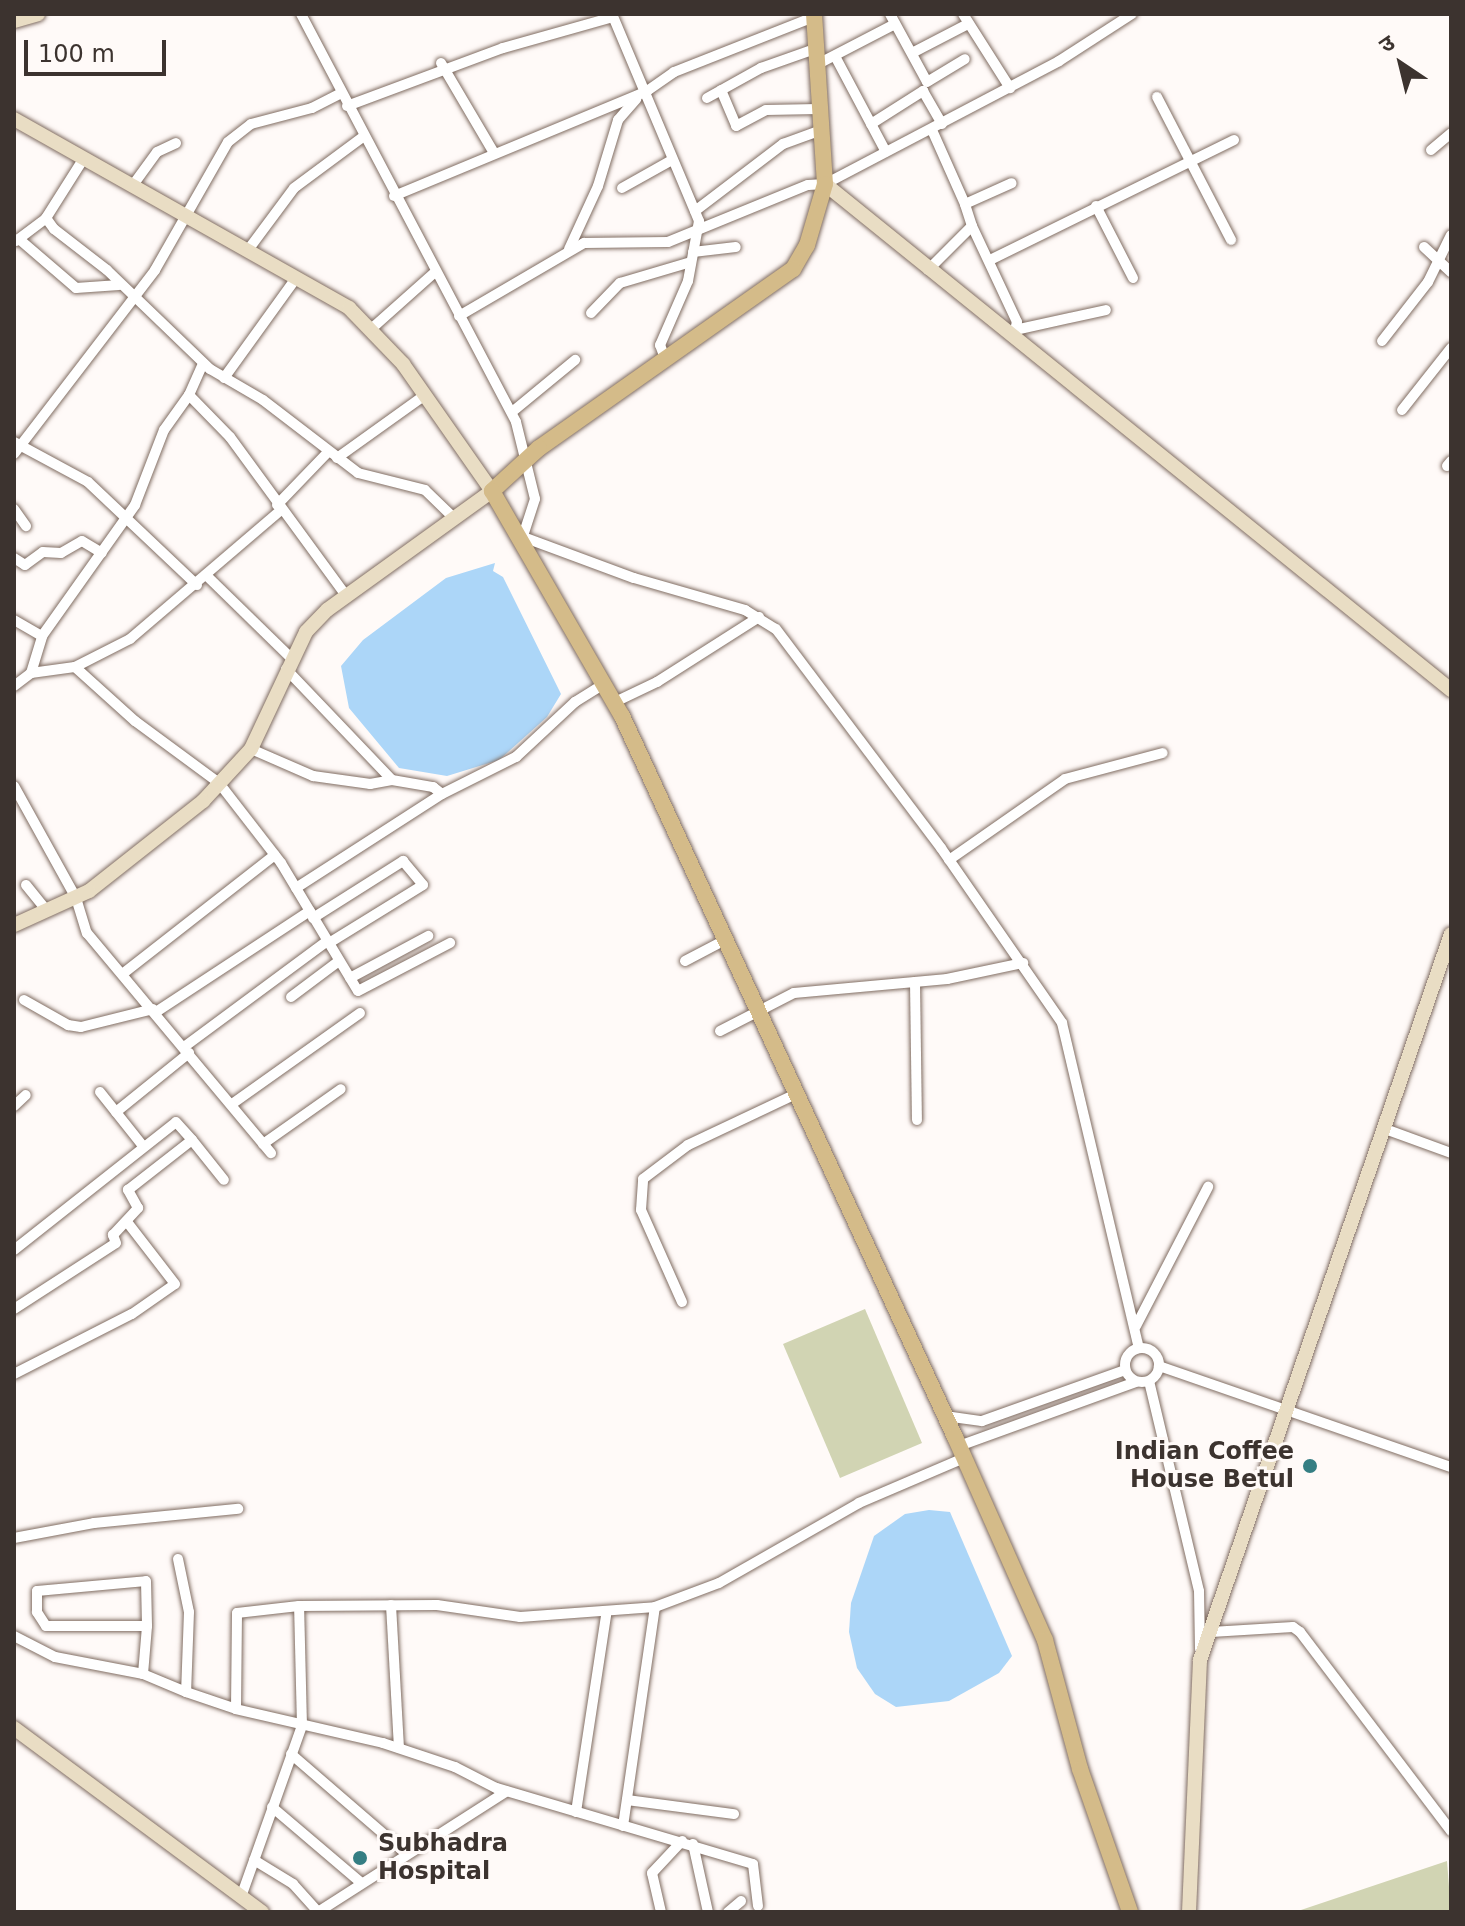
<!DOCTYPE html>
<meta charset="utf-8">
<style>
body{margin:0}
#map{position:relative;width:1465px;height:1926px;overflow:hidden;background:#fffaf8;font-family:"DejaVu Sans","Noto Sans Devanagari",sans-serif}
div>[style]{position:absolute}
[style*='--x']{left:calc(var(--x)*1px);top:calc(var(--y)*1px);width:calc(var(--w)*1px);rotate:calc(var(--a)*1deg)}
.green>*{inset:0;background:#d1d4b3}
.water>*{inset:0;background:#acd6f8}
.roads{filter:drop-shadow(0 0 2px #816d62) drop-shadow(0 0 2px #816d62)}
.minor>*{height:10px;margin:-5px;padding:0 5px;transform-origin:5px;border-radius:5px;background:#fff}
.minor>.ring{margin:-5px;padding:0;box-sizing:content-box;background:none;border:10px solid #fff;border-radius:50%}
.secondary>*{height:14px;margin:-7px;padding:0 7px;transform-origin:7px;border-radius:7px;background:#e9ddc4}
.primary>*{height:16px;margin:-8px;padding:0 8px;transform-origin:8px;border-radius:8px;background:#d4bb89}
.dots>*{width:22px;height:22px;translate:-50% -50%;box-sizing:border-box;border:4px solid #fffaf8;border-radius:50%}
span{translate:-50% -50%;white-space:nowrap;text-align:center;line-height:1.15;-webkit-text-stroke:6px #fffaf8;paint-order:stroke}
.poi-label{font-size:24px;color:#3c332f;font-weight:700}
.right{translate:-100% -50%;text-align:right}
.left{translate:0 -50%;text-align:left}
.frame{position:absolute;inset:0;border:16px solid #3c332f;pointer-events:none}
.north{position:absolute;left:1361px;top:24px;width:80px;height:80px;-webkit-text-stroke:6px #fffaf8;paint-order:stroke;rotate:325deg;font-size:22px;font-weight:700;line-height:32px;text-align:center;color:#3c332f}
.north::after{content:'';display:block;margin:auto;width:28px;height:36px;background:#3c332f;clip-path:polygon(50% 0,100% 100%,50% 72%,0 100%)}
.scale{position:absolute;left:24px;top:40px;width:142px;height:36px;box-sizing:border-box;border:4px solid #3c332f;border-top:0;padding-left:10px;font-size:24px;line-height:28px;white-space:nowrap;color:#3c332f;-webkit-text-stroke:6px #fffaf8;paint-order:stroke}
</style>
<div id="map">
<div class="green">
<i style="clip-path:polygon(865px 1309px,922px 1443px,840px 1478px,783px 1344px)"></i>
<i style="clip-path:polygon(1447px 1861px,1451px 1912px,1295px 1912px)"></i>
</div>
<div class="water">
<i style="clip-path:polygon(495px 563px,493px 571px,503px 577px,561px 694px,547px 717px,499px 760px,447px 776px,399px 768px,349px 708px,341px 666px,363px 640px,446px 578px)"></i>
<i style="clip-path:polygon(929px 1510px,950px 1512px,1012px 1656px,999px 1673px,949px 1701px,896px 1707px,875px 1694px,857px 1668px,849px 1632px,851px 1603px,874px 1536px,905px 1514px)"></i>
</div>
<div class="roads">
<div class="minor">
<i style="--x:301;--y:14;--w:461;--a:62.2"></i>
<i style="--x:516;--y:422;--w:79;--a:76.1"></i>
<i style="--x:535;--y:499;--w:40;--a:108"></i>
<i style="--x:523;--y:537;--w:118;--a:20.3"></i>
<i style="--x:634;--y:578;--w:116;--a:16.1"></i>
<i style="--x:745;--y:610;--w:36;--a:32"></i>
<i style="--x:776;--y:629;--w:274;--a:53"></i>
<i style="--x:941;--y:848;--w:213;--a:55.3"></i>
<i style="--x:1062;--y:1023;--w:334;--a:76.7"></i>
<i style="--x:612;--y:14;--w:225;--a:67.2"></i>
<i style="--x:699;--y:221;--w:61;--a:100.4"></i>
<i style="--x:688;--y:281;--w:70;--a:113.6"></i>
<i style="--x:660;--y:345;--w:17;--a:69"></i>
<i style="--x:890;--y:14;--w:77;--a:61.4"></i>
<i style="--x:927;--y:82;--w:44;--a:-31.2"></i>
<i style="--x:963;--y:14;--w:88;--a:57.6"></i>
<i style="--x:912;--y:53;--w:63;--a:-27.4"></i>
<i style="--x:836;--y:58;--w:106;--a:62"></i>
<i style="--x:441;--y:63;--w:104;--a:59.5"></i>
<i style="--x:816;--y:65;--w:89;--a:-27.4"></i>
<i style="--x:721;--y:90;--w:39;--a:67"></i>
<i style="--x:736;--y:126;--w:34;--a:-28"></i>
<i style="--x:766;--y:110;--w:52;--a:-1.1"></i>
<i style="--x:1157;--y:97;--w:161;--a:62.6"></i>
<i style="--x:707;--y:98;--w:62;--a:-29.1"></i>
<i style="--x:761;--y:68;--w:57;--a:-19.4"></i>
<i style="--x:347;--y:106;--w:166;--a:-20.4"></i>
<i style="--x:503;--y:48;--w:114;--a:-15.7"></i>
<i style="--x:871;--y:124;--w:62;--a:-32.4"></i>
<i style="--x:923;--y:91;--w:38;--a:60"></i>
<i style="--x:932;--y:130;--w:81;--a:66"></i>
<i style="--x:1431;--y:150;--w:26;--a:-40"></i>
<i style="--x:84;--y:158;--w:71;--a:122.3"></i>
<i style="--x:46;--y:218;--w:14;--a:54"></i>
<i style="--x:54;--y:229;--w:67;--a:37.7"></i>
<i style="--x:107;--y:270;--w:143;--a:43.9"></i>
<i style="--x:210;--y:369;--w:61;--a:30.3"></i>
<i style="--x:263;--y:400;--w:120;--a:37.5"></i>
<i style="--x:358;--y:473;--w:69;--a:14.2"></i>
<i style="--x:425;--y:490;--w:40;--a:44"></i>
<i style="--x:133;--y:185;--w:41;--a:-54"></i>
<i style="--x:157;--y:152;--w:21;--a:-25"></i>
<i style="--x:622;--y:188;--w:57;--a:-29.2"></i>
<i style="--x:394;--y:196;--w:274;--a:-22.5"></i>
<i style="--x:647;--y:91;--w:33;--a:-35"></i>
<i style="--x:674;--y:72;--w:153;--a:-21.5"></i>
<i style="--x:1096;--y:206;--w:81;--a:62.8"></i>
<i style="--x:695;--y:211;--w:111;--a:-37.3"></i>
<i style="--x:783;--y:144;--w:38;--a:-20"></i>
<i style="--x:972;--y:226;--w:106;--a:64.9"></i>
<i style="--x:1017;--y:322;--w:16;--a:104"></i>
<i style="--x:19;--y:239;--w:75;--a:40.7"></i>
<i style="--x:76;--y:288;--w:43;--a:-4"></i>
<i style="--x:16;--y:241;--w:38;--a:-37"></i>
<i style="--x:1424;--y:247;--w:37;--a:43"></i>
<i style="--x:569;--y:249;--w:69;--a:-65.3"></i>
<i style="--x:598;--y:186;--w:69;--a:-73.1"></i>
<i style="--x:618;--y:120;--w:28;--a:-49"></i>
<i style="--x:248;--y:250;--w:77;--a:-53.4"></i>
<i style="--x:294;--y:188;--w:86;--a:-36.5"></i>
<i style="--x:693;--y:252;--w:43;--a:-6.6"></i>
<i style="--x:990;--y:260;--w:272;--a:-26.2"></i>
<i style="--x:928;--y:270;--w:62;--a:-45"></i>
<i style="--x:972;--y:226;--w:23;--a:-108"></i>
<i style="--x:965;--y:204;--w:51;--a:-24.1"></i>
<i style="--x:591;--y:313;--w:42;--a:-46"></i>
<i style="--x:620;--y:283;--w:74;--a:-16.5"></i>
<i style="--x:459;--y:316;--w:145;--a:-30.3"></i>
<i style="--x:584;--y:243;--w:84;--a:-0.7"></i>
<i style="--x:668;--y:242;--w:151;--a:-22.2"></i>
<i style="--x:808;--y:185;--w:17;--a:-3"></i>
<i style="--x:825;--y:184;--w:264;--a:-27.7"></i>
<i style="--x:1059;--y:61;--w:87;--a:-32.8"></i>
<i style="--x:370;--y:330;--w:87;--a:-41.7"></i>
<i style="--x:1015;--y:330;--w:93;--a:-12.4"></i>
<i style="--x:1382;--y:341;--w:75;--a:-52.1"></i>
<i style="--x:1428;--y:282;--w:52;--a:-63.9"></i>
<i style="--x:224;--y:378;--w:123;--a:-54.2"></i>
<i style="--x:189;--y:395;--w:59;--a:45.7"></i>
<i style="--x:230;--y:437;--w:195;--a:53.8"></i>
<i style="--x:1402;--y:410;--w:79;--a:-51.7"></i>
<i style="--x:512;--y:412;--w:82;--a:-39.5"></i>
<i style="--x:14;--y:442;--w:84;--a:28.4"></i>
<i style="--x:88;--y:482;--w:150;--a:43.4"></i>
<i style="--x:14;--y:454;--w:232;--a:-52.5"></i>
<i style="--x:155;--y:270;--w:147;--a:-60.3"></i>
<i style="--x:228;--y:142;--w:29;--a:-38"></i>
<i style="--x:251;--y:124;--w:63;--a:-14.7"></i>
<i style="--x:312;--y:108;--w:33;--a:-27"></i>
<i style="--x:337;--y:458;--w:108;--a:-35.6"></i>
<i style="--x:1447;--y:466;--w:6;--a:-51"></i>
<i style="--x:277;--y:505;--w:72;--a:-46.1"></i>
<i style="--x:14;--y:509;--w:21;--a:55"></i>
<i style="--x:14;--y:558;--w:13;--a:32"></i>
<i style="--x:25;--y:565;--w:22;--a:-36"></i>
<i style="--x:43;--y:552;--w:18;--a:3"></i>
<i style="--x:61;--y:553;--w:24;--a:-30"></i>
<i style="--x:82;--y:541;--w:23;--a:31"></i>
<i style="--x:207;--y:576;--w:119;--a:44.3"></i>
<i style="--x:14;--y:620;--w:32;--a:30"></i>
<i style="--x:75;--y:667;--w:81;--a:42"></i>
<i style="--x:135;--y:721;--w:104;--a:36.4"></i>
<i style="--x:219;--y:783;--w:101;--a:52.2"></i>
<i style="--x:281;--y:863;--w:149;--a:59"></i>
<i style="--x:358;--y:991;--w:104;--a:-27.6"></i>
<i style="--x:286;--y:669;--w:153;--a:46.3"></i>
<i style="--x:392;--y:780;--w:42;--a:9.7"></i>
<i style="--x:433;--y:787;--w:11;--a:38"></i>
<i style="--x:31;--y:673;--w:39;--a:-73"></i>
<i style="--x:42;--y:636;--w:161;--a:-54.6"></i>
<i style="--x:135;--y:505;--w:80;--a:-68.9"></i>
<i style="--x:164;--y:430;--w:43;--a:-54.5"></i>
<i style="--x:189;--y:395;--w:35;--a:-66"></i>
<i style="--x:14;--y:686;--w:21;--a:-37"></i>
<i style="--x:31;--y:673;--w:44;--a:-7.8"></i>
<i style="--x:75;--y:667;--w:62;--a:-27"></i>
<i style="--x:130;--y:639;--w:199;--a:-40.5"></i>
<i style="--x:615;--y:702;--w:47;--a:-25.5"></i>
<i style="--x:657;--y:682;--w:121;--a:-32.5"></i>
<i style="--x:251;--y:749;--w:68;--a:23.5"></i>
<i style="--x:313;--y:776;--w:58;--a:8"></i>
<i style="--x:370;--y:784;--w:22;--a:-10"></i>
<i style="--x:14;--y:786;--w:128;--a:61"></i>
<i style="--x:76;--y:898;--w:37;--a:73"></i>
<i style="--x:87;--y:933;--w:287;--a:50.1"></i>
<i style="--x:949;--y:860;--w:141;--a:-34.9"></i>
<i style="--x:1065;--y:779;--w:101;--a:-14.9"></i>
<i style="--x:26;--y:885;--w:33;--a:51"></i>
<i style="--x:296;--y:888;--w:174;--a:-32.8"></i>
<i style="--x:442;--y:794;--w:83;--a:-26.6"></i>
<i style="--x:516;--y:757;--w:81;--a:-43"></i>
<i style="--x:575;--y:702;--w:34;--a:-32"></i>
<i style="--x:313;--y:918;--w:107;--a:-32.3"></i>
<i style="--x:403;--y:861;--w:31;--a:50"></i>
<i style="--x:423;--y:885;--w:110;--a:148.3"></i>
<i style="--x:685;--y:961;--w:45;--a:-27.7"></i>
<i style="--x:125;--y:972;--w:190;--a:-38"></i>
<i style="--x:350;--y:978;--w:89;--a:-28.3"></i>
<i style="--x:915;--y:982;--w:138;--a:89.2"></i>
<i style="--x:291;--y:997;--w:60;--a:-36.9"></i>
<i style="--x:24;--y:1000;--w:51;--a:29.6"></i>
<i style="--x:68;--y:1025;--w:13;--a:9"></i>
<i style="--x:81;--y:1027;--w:74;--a:-14"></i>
<i style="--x:156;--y:1012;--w:184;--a:-33.3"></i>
<i style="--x:720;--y:1031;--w:83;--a:-27.2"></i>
<i style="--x:794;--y:993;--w:154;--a:-5.2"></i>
<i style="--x:947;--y:979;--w:78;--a:-11.9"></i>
<i style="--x:184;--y:1047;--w:178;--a:-36.5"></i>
<i style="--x:100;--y:1092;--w:69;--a:51.5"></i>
<i style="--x:232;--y:1104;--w:157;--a:-35.4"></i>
<i style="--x:14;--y:1106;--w:16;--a:-43"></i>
<i style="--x:116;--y:1112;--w:94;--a:-38.9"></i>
<i style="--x:1385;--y:1129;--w:70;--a:20"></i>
<i style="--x:263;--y:1144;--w:95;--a:-35.2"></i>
<i style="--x:14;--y:1250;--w:206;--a:-38.3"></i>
<i style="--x:176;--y:1122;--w:24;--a:48"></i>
<i style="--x:682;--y:1302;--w:101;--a:-114"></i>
<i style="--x:641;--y:1210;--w:31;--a:-86"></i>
<i style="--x:643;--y:1179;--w:56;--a:-37.1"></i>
<i style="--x:688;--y:1145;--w:119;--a:-25.3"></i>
<i style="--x:14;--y:1309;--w:121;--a:-32.9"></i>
<i style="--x:116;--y:1243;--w:9;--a:-111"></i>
<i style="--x:113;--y:1235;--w:37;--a:-47"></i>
<i style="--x:138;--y:1208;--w:21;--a:-119"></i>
<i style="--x:128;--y:1190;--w:81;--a:-38"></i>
<i style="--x:192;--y:1140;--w:51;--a:51.3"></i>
<i style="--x:1136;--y:1326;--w:157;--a:-62.6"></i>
<i class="ring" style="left:1125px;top:1348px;width:24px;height:24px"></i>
<i style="--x:1159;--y:1366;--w:309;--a:19.1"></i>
<i style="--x:14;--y:1374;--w:132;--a:-27"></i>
<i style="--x:132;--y:1314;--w:52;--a:-34.9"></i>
<i style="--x:175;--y:1284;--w:78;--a:-127.7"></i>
<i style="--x:1149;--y:1381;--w:216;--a:76.6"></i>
<i style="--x:1199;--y:1591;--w:58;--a:89"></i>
<i style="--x:945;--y:1416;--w:37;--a:8"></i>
<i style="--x:982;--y:1421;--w:152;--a:-19.6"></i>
<i style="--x:959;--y:1446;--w:188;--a:-19.9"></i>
<i style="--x:14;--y:1538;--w:81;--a:-10.6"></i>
<i style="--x:94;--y:1523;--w:145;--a:-5.6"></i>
<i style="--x:178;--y:1559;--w:54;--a:78.3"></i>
<i style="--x:189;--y:1612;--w:80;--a:92.1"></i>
<i style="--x:186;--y:1692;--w:53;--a:18.8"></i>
<i style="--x:391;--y:1605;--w:143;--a:86.8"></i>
<i style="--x:1211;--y:1632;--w:82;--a:-3.5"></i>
<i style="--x:1293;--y:1627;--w:9;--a:36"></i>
<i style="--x:1300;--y:1632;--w:250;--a:52.8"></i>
<i style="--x:14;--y:1636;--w:46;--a:27.1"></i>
<i style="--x:55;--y:1657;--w:90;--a:10.9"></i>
<i style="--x:143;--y:1674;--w:47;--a:22.7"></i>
<i style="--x:143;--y:1674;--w:48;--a:-85.2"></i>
<i style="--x:147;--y:1626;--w:101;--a:180"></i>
<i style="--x:46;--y:1626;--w:17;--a:-123"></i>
<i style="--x:37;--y:1612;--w:21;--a:-90"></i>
<i style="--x:37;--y:1591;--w:109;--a:-5.2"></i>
<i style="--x:146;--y:1581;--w:45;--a:88.7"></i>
<i style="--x:291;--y:1754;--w:153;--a:40.8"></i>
<i style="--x:627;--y:1800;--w:108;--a:7.5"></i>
<i style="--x:272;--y:1807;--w:116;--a:40.4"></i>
<i style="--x:576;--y:1812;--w:199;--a:-81.3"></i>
<i style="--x:623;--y:1826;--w:221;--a:-81.7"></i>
<i style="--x:693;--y:1844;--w:70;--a:77.6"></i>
<i style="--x:254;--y:1860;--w:46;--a:31.6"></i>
<i style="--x:293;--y:1884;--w:38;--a:48"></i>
<i style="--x:241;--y:1897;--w:182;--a:-70.4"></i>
<i style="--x:302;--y:1726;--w:120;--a:-91.4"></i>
<i style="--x:758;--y:1906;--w:42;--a:-96.8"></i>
<i style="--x:753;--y:1864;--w:268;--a:-163.5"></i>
<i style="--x:496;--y:1788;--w:46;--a:-152.9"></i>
<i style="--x:455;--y:1767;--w:76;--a:-161.6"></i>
<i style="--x:383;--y:1743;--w:151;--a:-167"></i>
<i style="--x:236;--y:1709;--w:96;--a:-89.4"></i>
<i style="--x:237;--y:1613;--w:62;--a:-6.4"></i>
<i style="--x:299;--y:1606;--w:138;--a:-0.4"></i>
<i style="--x:437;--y:1605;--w:84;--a:8.2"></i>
<i style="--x:520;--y:1617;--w:135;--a:-4.2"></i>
<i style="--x:655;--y:1607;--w:68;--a:-20.6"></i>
<i style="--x:719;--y:1583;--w:161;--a:-29.7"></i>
<i style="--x:859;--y:1503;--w:114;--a:-23.2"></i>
<i style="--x:318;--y:1912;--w:224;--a:-32.6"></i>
<i style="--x:661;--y:1912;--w:40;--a:-103"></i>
<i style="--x:652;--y:1873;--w:44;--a:-46.8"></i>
<i style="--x:728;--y:1912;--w:17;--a:-40"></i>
</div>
<div class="secondary">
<i style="--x:14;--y:21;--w:25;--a:-16"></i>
<i style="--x:14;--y:119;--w:385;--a:29.4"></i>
<i style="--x:349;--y:308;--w:78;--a:46"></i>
<i style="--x:403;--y:364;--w:155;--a:55"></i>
<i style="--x:492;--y:491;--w:203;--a:144.2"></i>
<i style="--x:327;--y:610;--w:30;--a:134"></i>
<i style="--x:306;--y:632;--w:129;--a:115.2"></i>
<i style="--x:251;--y:749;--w:71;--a:132.7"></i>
<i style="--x:203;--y:801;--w:145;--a:141.7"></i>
<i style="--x:89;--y:891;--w:82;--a:155.6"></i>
<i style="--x:825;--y:184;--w:805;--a:38.95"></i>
<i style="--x:14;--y:1728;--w:309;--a:36.6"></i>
<i style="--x:1189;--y:1912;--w:252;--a:-87.5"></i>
<i style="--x:1200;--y:1660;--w:768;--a:-70.93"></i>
</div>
<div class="primary">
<i style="--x:814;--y:14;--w:170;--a:86.3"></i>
<i style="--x:825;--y:184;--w:64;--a:106.4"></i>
<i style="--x:807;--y:245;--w:28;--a:120"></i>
<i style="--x:793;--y:269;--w:311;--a:144.8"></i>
<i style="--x:539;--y:448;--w:64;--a:137.5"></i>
<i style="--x:492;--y:491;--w:260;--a:60"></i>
<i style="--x:622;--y:716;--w:794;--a:65.21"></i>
<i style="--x:955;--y:1437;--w:222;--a:66.1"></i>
<i style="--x:1045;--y:1640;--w:134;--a:74.8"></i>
<i style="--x:1080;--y:1769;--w:151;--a:70.7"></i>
</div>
</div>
<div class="dots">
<i style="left:1310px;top:1466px;background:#357e83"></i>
<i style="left:360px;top:1858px;background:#357e83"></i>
</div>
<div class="poi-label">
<span class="right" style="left:1294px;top:1466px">Indian Coffee<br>House Betul</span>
<span class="left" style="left:378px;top:1858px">Subhadra<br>Hospital</span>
</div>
<div class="frame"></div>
<div class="north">उ</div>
<div class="scale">100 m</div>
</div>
